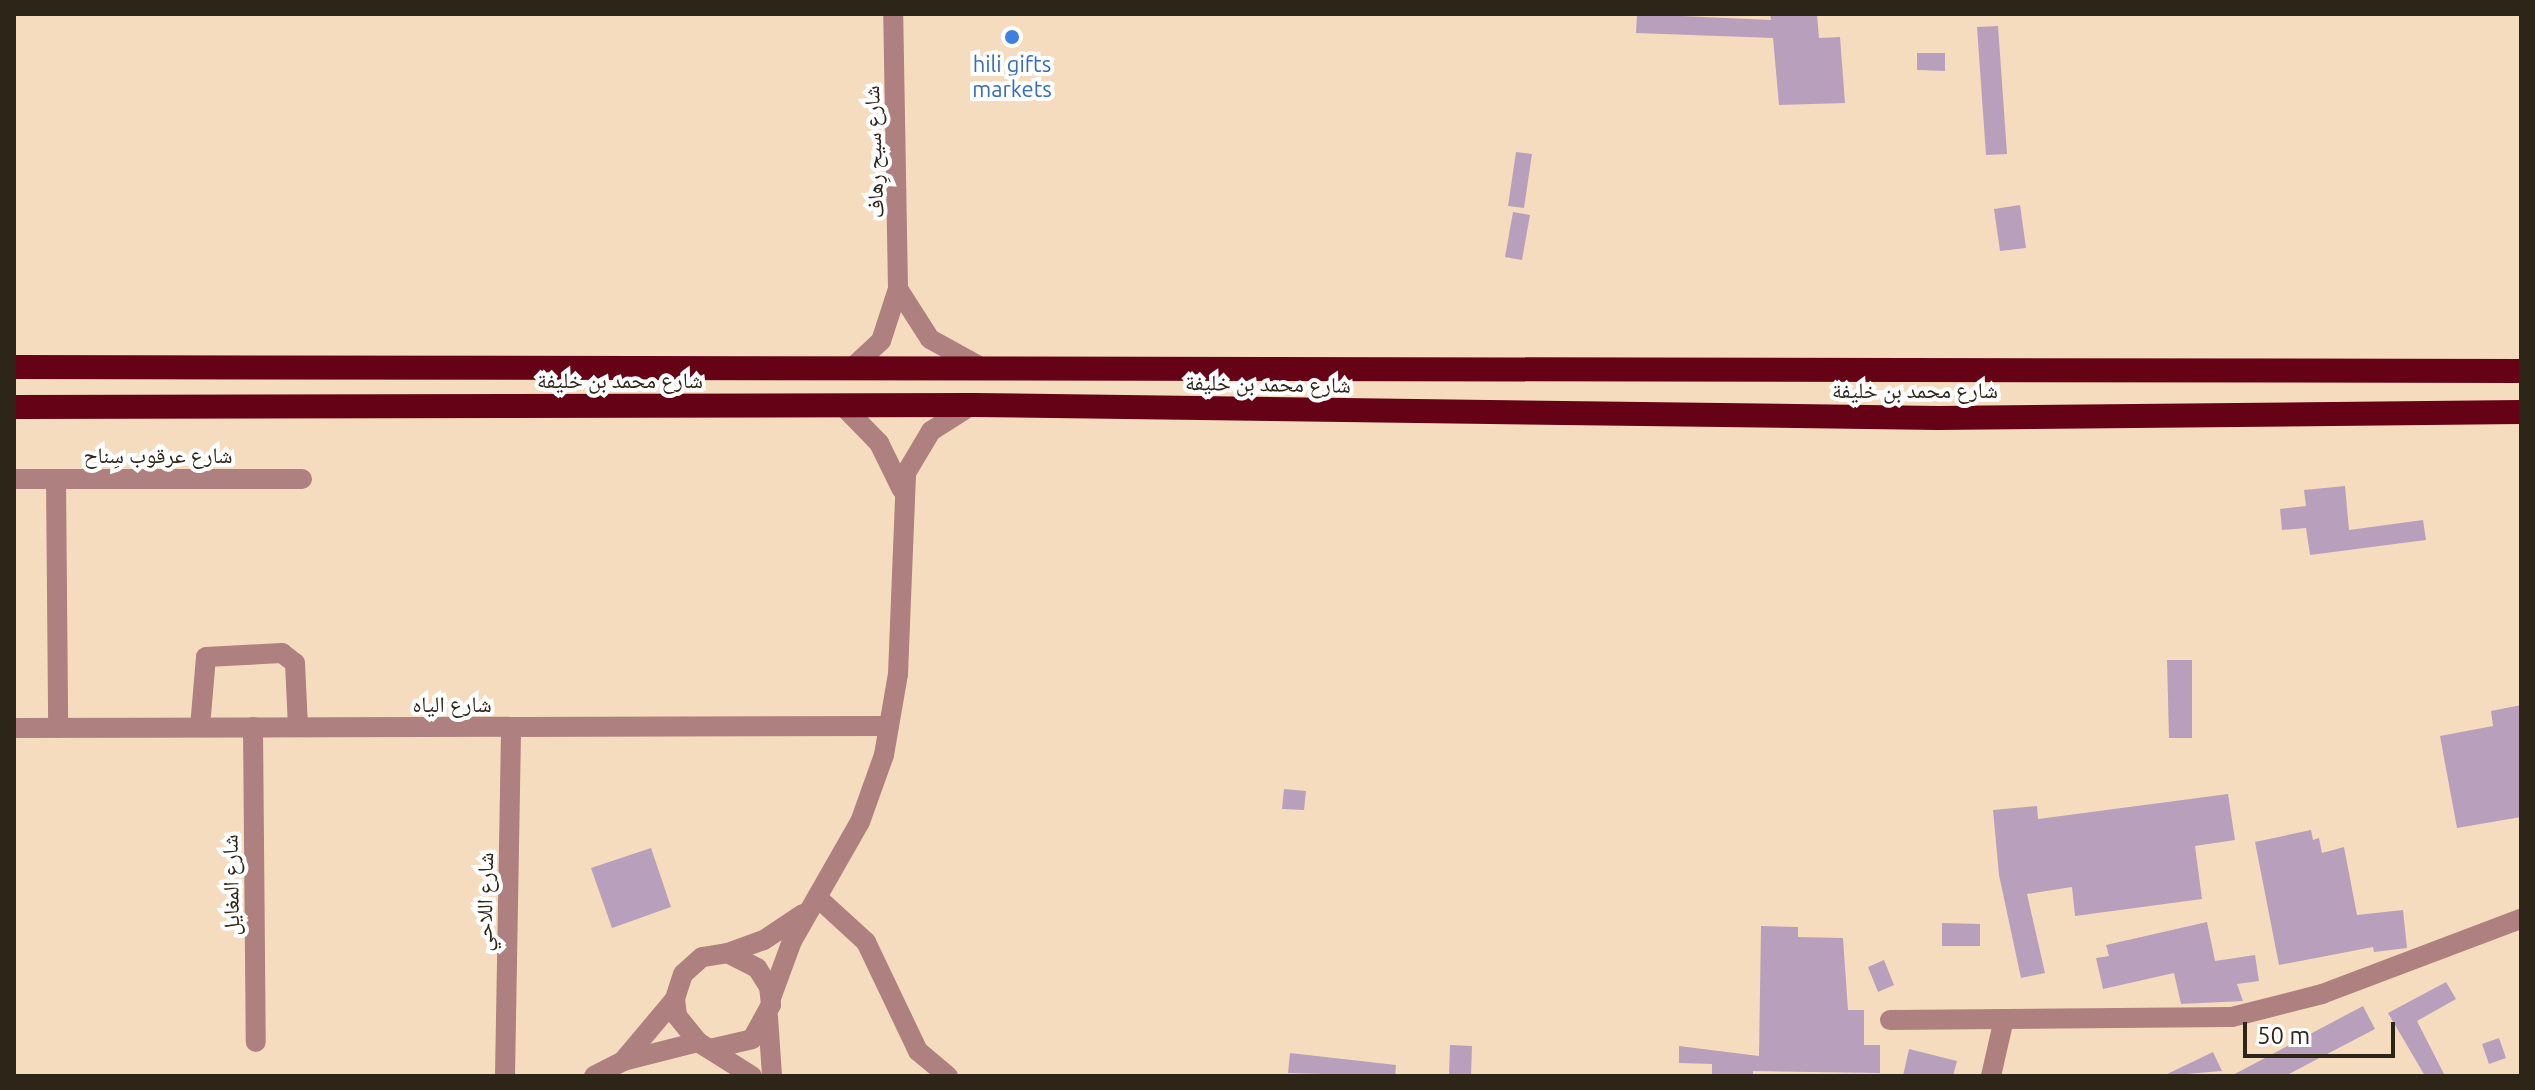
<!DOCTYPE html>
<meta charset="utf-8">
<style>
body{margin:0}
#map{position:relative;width:2535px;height:1090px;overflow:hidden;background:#f6dcbe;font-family:Ubuntu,"Noto Naskh Arabic",sans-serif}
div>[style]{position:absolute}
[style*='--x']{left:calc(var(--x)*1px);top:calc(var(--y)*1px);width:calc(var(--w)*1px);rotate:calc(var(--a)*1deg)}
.building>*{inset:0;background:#b8a0bc}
.minor>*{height:20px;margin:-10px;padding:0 10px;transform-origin:10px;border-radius:10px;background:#ae807f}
.highway>*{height:24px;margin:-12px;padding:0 12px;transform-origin:12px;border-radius:12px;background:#650216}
.dots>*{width:22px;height:22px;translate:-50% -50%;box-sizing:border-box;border:4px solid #fff;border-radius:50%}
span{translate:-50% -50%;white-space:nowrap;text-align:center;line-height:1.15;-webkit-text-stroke:8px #fff;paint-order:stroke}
.shop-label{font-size:22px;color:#366cbe}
.street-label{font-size:22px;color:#2e2519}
.frame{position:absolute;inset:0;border:16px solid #2e2519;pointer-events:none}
.scale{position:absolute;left:2243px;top:1022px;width:152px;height:36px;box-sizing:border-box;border:4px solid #2e2519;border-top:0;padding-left:10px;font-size:24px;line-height:28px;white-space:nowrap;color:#2e2519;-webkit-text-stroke:6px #fff;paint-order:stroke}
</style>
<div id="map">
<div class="building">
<i style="clip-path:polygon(1637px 14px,1771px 20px,1770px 14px,1817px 14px,1819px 38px,1840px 37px,1845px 103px,1779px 105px,1773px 38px,1636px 33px)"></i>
<i style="clip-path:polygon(1998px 26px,2007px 154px,1986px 155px,1977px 27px)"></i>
<i style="clip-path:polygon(1917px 53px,1945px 53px,1945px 71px,1917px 70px)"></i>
<i style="clip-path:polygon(1516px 152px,1532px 154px,1524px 208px,1508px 206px)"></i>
<i style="clip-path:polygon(2020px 205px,2026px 248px,2000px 251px,1994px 209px)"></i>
<i style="clip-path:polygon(1513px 212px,1530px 215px,1522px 260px,1505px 257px)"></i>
<i style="clip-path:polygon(2345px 486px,2349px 530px,2423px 520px,2426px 540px,2310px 555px,2306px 528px,2282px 530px,2280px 509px,2306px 506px,2304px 490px)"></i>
<i style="clip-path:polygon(2167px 660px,2192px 660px,2192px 738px,2169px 738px)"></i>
<i style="clip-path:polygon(2521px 705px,2521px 817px,2457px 828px,2440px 736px,2493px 726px,2491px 711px)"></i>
<i style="clip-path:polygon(1284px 789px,1306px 791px,1304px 810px,1282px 809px)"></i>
<i style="clip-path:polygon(2228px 794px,2235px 840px,2195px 846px,2202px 899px,2075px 916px,2072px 887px,2027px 894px,2045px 973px,2021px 978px,1999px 875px,1993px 810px,2037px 806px,2038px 819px)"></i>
<i style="clip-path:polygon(2311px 830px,2313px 840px,2319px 838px,2322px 853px,2344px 847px,2357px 915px,2403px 910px,2407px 948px,2374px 952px,2373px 947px,2279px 965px,2255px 842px)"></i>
<i style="clip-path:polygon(651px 848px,671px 907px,612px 928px,591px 868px)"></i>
<i style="clip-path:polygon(2207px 922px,2215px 961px,2255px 955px,2259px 981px,2237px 984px,2243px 1001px,2181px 1004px,2174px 973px,2103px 989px,2096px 958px,2109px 956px,2106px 945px)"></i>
<i style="clip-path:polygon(1942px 923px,1980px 924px,1980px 946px,1942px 946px)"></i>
<i style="clip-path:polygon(1761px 926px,1798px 927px,1798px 937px,1843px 938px,1848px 1010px,1864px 1010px,1864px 1045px,1880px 1045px,1880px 1073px,1753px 1071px,1753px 1076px,1712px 1076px,1712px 1064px,1679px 1063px,1679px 1046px,1759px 1056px)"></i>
<i style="clip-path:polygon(1884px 960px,1894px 985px,1878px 992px,1868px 967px)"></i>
<i style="clip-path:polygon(2446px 982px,2456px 999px,2417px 1021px,2445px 1076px,2425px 1076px,2388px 1013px)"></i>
<i style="clip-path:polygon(2363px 1006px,2375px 1029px,2285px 1076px,2231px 1076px)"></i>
<i style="clip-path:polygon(2499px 1038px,2506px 1058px,2489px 1064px,2482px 1044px)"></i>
<i style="clip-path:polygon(1450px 1045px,1472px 1046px,1471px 1076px,1449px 1076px)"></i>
<i style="clip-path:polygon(1909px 1049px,1957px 1061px,1953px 1076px,1903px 1076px)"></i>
<i style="clip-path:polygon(2213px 1052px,2222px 1071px,2163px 1076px)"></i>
<i style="clip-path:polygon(1290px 1053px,1396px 1065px,1395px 1076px,1288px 1073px)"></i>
</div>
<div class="minor">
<i style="--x:898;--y:289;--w:59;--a:57.4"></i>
<i style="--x:930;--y:339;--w:56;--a:28.9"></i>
<i style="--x:854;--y:366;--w:37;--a:-43"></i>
<i style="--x:881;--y:341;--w:55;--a:-71.9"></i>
<i style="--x:898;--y:289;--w:275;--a:-91"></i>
<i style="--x:843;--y:406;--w:52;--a:45.8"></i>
<i style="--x:879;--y:443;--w:52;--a:63.9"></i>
<i style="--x:14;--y:479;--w:288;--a:0"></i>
<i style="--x:56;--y:479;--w:249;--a:89.5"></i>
<i style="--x:200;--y:727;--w:70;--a:-85.1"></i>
<i style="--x:206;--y:657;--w:76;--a:-3"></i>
<i style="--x:282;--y:653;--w:16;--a:38"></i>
<i style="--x:295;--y:663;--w:64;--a:87.3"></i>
<i style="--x:253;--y:727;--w:315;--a:89.5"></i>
<i style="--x:14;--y:728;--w:875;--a:-0.13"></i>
<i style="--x:818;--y:898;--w:65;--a:42.5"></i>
<i style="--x:866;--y:942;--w:121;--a:64.5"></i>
<i style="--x:918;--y:1051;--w:39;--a:40"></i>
<i style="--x:728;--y:953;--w:38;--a:-20"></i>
<i style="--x:764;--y:940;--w:47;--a:-33.7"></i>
<i style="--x:771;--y:998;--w:61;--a:-69.8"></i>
<i style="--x:792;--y:941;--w:137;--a:-60.3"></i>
<i style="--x:860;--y:822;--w:71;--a:-70.3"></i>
<i style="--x:884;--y:755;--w:82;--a:-80.2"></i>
<i style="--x:898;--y:674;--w:201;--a:-87.7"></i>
<i style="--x:906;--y:473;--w:49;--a:-59.2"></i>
<i style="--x:931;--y:431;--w:49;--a:-32.4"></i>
<i style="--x:768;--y:1017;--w:59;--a:86.1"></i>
<i style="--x:1890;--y:1020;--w:342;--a:-0.5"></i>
<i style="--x:2232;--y:1017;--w:93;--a:-14.3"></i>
<i style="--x:2322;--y:994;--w:213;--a:-20.7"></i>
<i style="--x:714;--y:1048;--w:39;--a:-13"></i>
<i style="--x:752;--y:1039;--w:39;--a:-61"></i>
<i style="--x:771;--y:1005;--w:18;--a:-96"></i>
<i style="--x:769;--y:987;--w:22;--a:-122"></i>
<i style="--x:757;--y:968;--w:33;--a:-153"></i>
<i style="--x:728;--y:953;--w:26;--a:171"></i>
<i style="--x:702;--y:957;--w:25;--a:138"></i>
<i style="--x:683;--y:974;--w:26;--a:108"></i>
<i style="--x:675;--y:999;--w:17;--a:83"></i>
<i style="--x:677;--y:1016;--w:33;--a:51"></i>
<i style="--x:698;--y:1042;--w:64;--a:32.2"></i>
<i style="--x:623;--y:1061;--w:81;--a:-50"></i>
<i style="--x:505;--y:1076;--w:348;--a:-89"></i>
<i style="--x:594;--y:1076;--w:33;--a:-27"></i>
<i style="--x:623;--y:1061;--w:77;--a:-14.2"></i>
<i style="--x:1991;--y:1076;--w:58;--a:-77.2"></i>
</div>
<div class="highway">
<i style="--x:14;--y:367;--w:2507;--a:0.09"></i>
<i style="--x:14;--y:407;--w:960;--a:-0.12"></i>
<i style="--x:974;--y:405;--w:964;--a:0.77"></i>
<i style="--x:1938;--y:418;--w:583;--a:-0.59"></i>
</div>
<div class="dots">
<i style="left:1012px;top:37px;background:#3f7fe0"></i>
</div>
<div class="shop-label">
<span style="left:1012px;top:76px">hili gifts<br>markets</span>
</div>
<div class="street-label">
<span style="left:873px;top:152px;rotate:-92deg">شارع سيح رِهاف</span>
<span style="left:620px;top:380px">شارع محمد بن خليفة</span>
<span style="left:1268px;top:383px;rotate:1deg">شارع محمد بن خليفة</span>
<span style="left:1915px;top:390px">شارع محمد بن خليفة</span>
<span style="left:158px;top:455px">شارع عرقوب سِناح</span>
<span style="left:452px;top:704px">شارع الياه</span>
<span style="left:230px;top:885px;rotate:-91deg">شارع المغايل</span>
<span style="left:484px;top:902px;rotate:-89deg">شارع اللاحي</span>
</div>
<div class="frame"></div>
<div class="scale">50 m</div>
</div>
